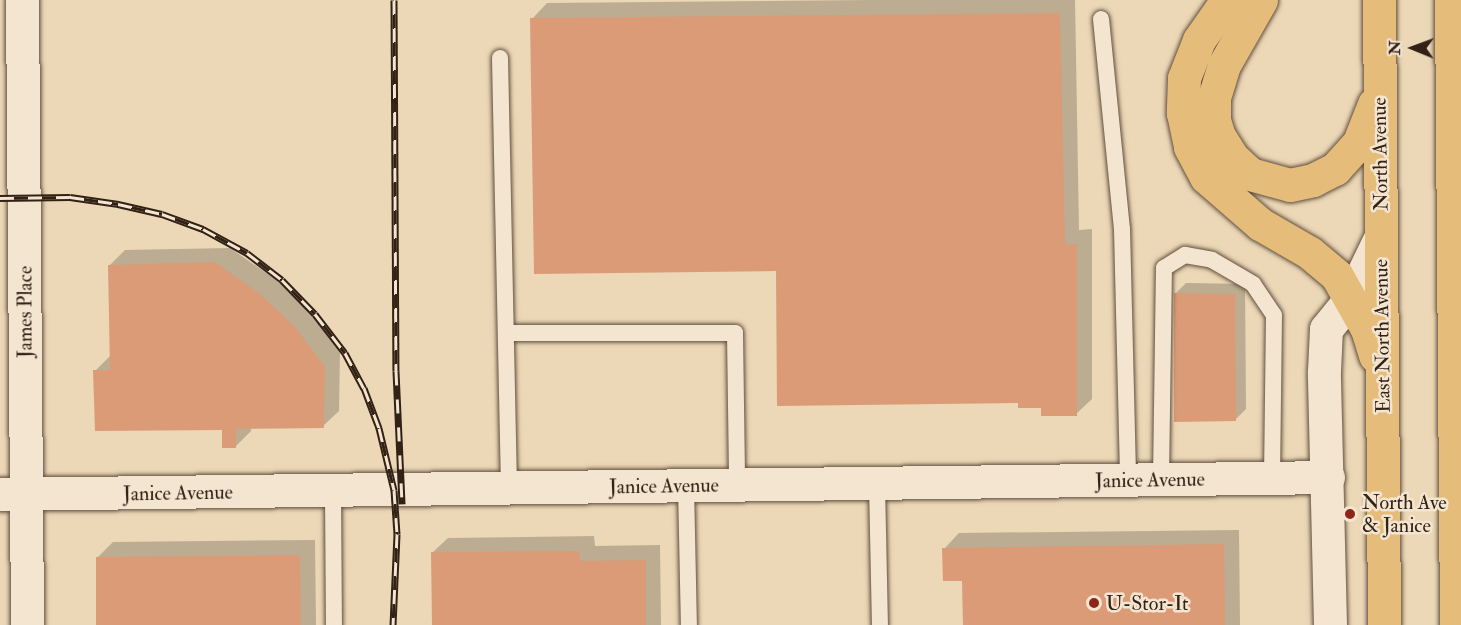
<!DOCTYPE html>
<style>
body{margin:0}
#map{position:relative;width:1461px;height:625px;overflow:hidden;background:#ecd7b6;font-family:"IM FELL Double Pica",serif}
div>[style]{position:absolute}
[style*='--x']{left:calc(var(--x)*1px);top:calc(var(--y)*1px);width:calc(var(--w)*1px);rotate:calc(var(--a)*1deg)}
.shadow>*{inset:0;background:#0003}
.building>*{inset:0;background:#db9b77}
.roads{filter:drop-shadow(0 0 2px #604f3e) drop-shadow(0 0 2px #604f3e)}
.lane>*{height:16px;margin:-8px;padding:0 8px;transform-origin:8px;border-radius:8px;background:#f3e5d0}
.street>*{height:33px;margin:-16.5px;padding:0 16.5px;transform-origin:16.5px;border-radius:16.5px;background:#f3e5d0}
.primary>*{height:33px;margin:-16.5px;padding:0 16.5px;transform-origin:16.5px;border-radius:16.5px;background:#e6bc7b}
.rail>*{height:7px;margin-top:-3.5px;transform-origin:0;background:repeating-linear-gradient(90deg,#f3e5d0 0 14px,#322216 0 28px);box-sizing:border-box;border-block:2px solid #322216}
.dots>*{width:16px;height:16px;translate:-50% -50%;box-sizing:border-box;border:3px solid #f3e5d0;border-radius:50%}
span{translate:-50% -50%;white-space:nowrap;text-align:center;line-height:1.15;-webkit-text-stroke:5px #f3e5d0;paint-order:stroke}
.street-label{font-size:20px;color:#322216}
.poi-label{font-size:20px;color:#322216}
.left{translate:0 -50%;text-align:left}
.north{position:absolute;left:1383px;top:18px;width:60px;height:60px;-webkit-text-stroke:4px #f3e5d0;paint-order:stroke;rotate:271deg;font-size:16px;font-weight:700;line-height:24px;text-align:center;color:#322216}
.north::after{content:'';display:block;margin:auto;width:21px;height:27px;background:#322216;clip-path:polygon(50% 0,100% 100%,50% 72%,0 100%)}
</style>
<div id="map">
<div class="shadow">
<i style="clip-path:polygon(872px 0,1075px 0,1079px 230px,1092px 229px,1092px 399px,1076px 414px,1019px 402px,778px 269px,532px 19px,547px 3px)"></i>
<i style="clip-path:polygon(230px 248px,275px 279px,310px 311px,340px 351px,339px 411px,323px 426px,251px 427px,251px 431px,235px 447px,224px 428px,95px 371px,111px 355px,110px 265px,125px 250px)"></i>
<i style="clip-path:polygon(1186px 283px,1245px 284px,1246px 409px,1235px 420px,1175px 294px)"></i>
<i style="clip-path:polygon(1239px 530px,1240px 625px,964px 625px,963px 579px,944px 549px,959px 533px)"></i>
<i style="clip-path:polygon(594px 536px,595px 546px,660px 545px,661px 625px,433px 625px,432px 553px,448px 538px)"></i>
<i style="clip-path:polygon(315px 540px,316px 625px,97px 625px,97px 558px,113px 542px)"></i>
</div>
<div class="building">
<i style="clip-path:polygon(1060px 13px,1065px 245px,1077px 244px,1077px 416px,1041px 416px,1041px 408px,1018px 408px,1018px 403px,777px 406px,776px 271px,534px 274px,530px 18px)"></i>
<i style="clip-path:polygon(215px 262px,260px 294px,295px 327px,325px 367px,324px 428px,236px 429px,236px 448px,222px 448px,222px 430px,95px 431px,93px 370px,110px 370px,108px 265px)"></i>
<i style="clip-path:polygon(1174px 293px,1235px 294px,1236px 421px,1174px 422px)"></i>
<i style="clip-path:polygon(1224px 544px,1225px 625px,963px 625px,962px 581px,943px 581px,942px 548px)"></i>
<i style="clip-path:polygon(579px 551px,580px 561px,646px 560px,646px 625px,432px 625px,431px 552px)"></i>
<i style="clip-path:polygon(300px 555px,301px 625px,96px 625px,96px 557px)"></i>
</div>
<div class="roads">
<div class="lane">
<i style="--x:1101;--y:19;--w:211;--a:84.3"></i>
<i style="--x:1122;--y:229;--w:251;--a:88.6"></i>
<i style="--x:500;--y:58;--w:431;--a:88.8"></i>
<i style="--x:506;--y:333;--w:229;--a:0"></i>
<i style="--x:735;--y:333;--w:152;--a:89.2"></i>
<i style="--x:1161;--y:480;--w:212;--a:-89.2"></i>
<i style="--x:1164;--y:268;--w:25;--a:-32"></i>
<i style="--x:1185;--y:255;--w:27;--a:10"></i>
<i style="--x:1212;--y:260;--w:48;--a:30.3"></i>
<i style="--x:1253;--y:284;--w:37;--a:56"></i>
<i style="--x:1274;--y:315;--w:163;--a:90.7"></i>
<i style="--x:877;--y:484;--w:141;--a:88.8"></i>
<i style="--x:686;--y:486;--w:139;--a:88.8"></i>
<i style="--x:333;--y:491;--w:134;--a:89.6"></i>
</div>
<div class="street">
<i style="--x:22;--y:0;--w:625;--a:89.54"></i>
<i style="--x:0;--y:494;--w:1328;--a:-0.73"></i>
<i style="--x:1330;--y:625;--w:254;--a:-91.4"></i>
<i style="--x:1324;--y:371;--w:42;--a:-87.3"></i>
<i style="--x:1326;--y:329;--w:40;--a:-51"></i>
<i style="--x:1351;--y:298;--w:69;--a:-64.2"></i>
</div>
<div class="primary">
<i style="--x:1227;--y:0;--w:49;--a:125"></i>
<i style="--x:1199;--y:40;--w:41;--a:111.5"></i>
<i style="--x:1184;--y:78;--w:35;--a:92"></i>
<i style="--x:1183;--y:113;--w:35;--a:78"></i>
<i style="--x:1190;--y:147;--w:34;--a:62"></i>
<i style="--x:1206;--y:177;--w:72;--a:41"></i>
<i style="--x:1260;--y:224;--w:58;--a:30.1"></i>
<i style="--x:1310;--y:253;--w:35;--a:40"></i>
<i style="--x:1337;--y:276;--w:61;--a:60.5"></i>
<i style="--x:1367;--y:329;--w:28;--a:73"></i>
<i style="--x:1261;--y:0;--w:75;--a:119.6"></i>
<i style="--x:1224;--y:65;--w:34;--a:107"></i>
<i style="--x:1214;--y:97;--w:23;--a:90"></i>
<i style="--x:1214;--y:120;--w:17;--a:73"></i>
<i style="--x:1219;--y:136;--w:26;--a:58"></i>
<i style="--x:1233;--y:158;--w:23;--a:43"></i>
<i style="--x:1250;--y:174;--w:41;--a:15.4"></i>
<i style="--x:1290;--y:185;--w:24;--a:-12"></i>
<i style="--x:1313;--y:180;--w:25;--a:-27"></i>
<i style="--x:1335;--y:169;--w:36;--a:-48"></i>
<i style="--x:1359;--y:142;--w:41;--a:-68.5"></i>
<i style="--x:1379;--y:0;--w:625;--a:89.54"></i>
<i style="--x:1451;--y:0;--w:625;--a:89.54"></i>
</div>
</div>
<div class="rail">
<i style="--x:394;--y:0;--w:371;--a:89.7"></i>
<i style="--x:396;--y:371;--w:133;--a:87.4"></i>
<i style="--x:0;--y:198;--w:70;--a:-0.8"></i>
<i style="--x:70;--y:197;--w:49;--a:8.3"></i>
<i style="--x:118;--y:204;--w:45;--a:12.8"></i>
<i style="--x:162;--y:214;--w:44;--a:20.1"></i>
<i style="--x:203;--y:229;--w:50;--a:28.6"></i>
<i style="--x:247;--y:253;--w:44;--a:37.6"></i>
<i style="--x:282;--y:280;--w:47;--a:45.9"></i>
<i style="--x:315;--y:314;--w:49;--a:52.4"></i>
<i style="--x:345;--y:353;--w:40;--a:62"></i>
<i style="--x:364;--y:388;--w:43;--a:69.4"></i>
<i style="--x:379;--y:428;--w:64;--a:76.4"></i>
<i style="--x:394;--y:490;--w:44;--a:86.1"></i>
<i style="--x:397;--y:534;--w:91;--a:92.5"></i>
</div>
<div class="dots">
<i style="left:1350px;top:514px;background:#8f2418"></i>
<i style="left:1094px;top:603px;background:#8f2418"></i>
</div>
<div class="street-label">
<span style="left:1380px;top:154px;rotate:-91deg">North Avenue</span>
<span style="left:25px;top:312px;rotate:-90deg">James Place</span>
<span style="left:1382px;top:336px;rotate:-91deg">East North Avenue</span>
<span style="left:1150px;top:480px;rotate:-1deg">Janice Avenue</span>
<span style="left:664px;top:486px;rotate:-1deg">Janice Avenue</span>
<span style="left:178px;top:493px;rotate:-1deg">Janice Avenue</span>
</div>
<div class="poi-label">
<span class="left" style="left:1362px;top:514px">North Ave<br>&amp; Janice</span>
<span class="left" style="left:1106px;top:603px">U-Stor-It</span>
</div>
<div class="north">N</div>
</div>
